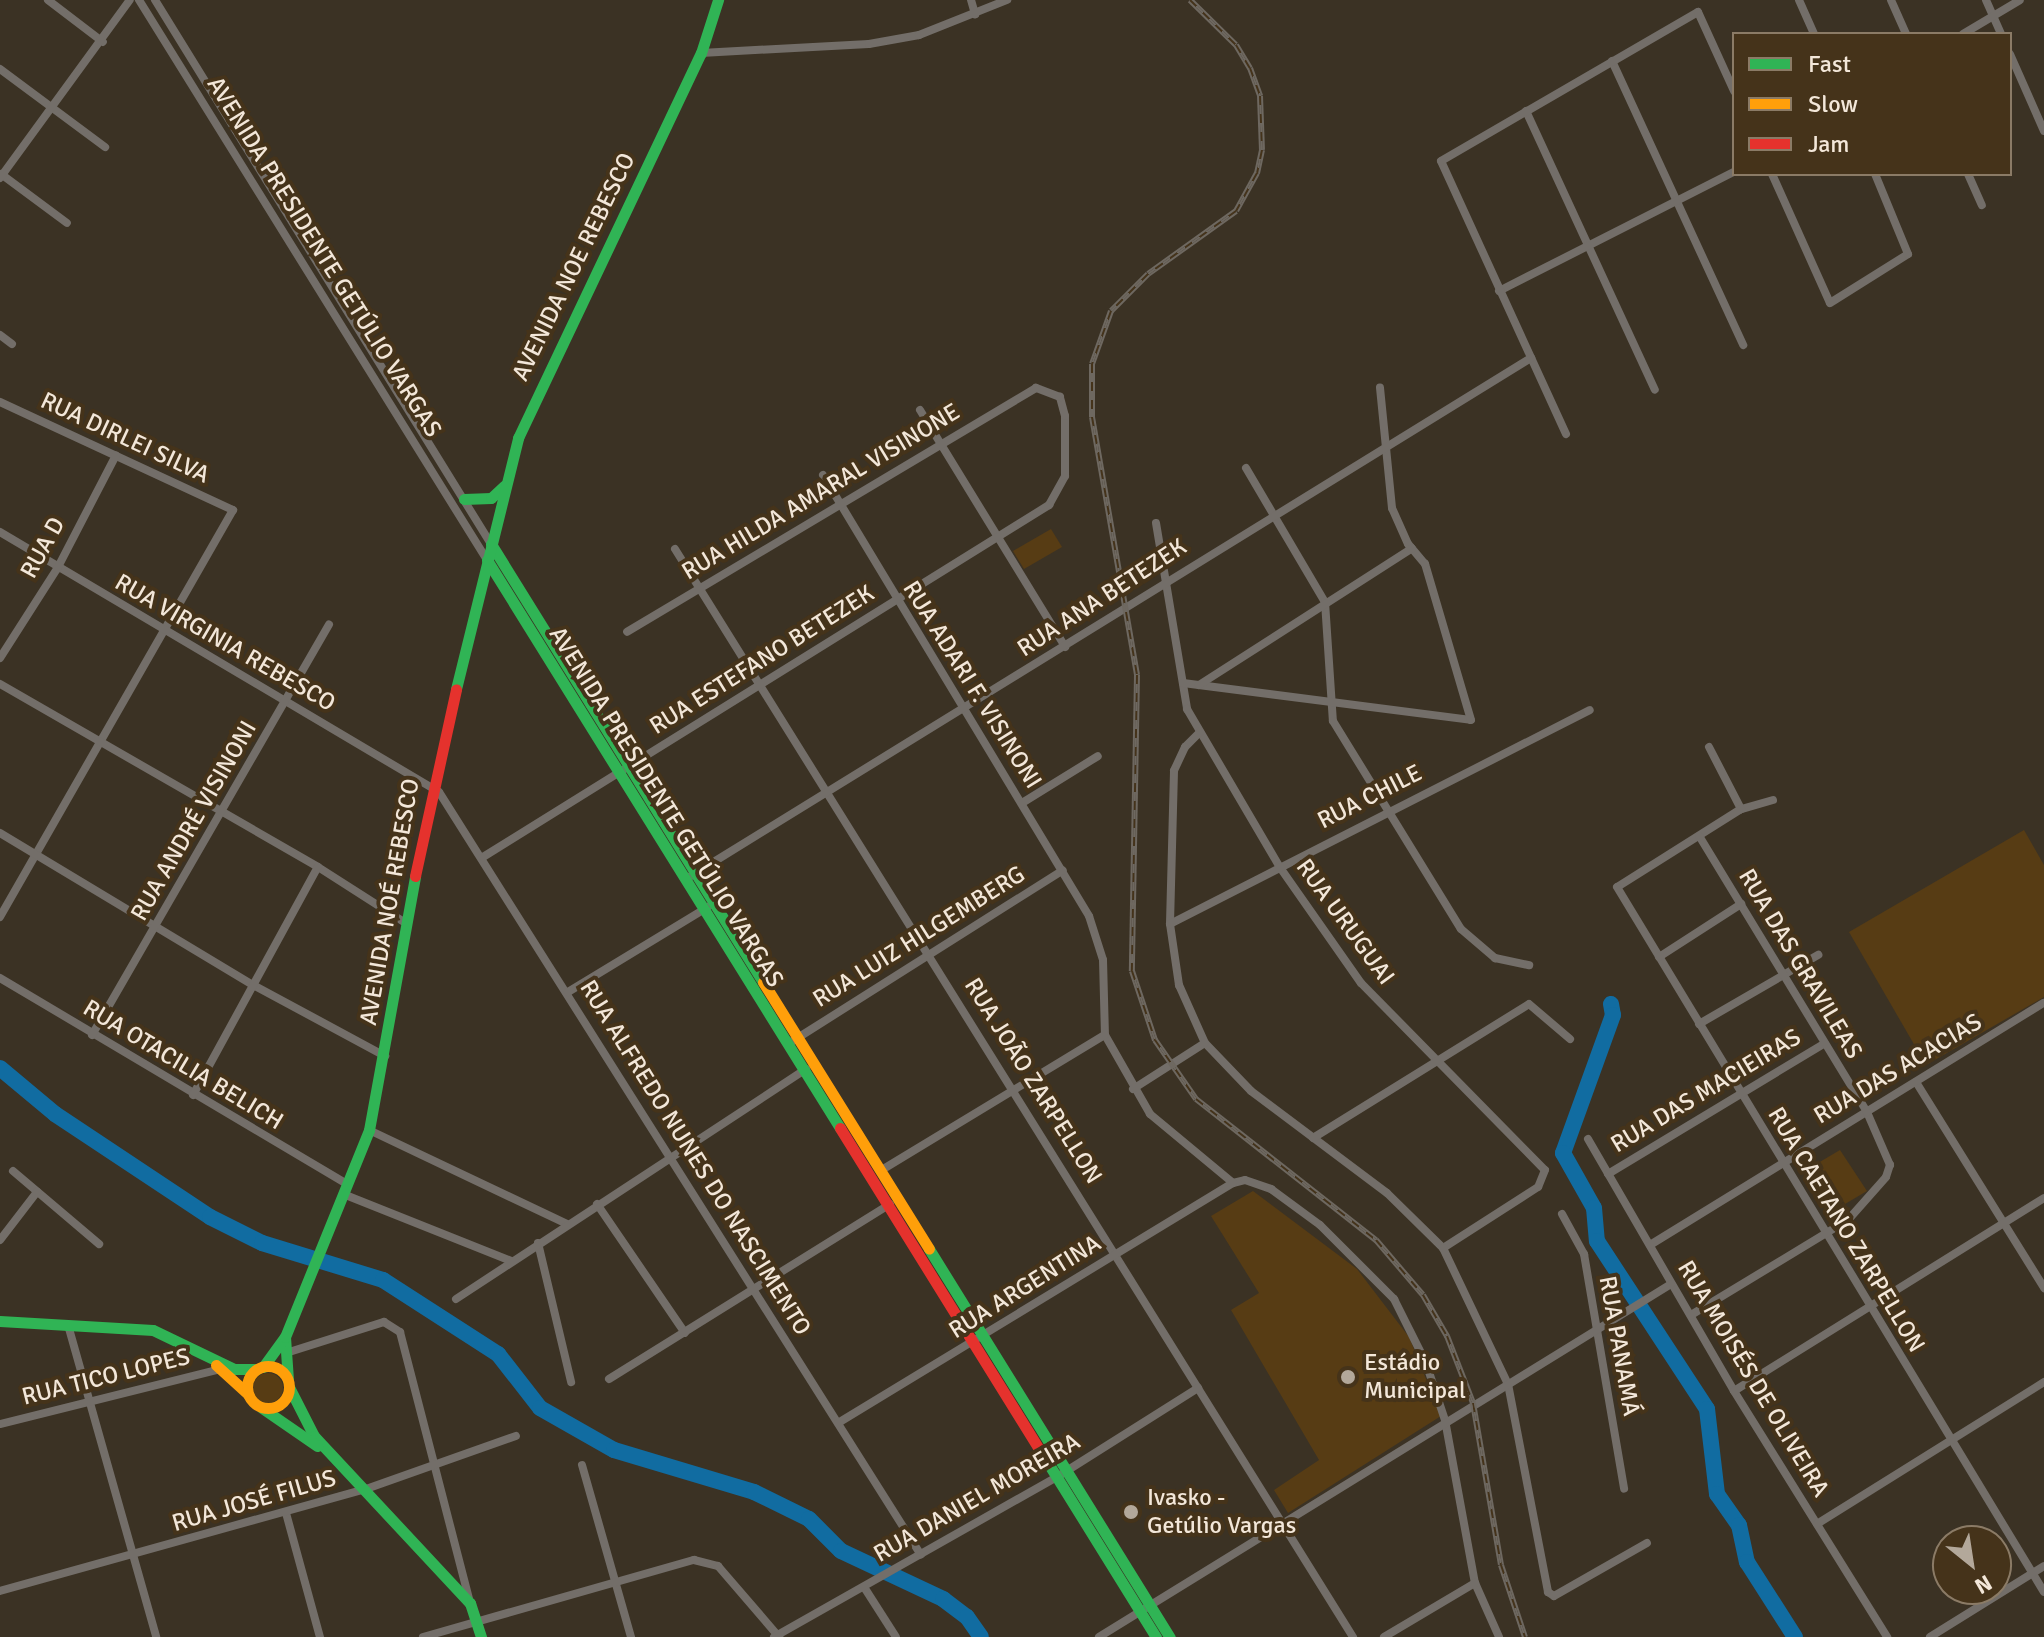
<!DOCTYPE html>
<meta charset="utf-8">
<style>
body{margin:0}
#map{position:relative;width:2044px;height:1637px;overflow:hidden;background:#3b3224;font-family:Signika,sans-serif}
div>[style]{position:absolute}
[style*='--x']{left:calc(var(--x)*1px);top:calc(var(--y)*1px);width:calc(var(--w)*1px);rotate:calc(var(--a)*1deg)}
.green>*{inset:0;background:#573c14}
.round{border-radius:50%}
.river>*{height:16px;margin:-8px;padding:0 8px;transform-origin:8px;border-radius:8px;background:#116ca1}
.street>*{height:8px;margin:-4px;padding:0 4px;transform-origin:4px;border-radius:4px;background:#736e69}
.fast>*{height:11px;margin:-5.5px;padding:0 5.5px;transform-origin:5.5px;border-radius:5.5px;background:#30b455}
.slow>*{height:11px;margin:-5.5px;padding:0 5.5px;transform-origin:5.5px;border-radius:5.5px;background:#ff9f0a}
.slow>.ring{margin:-5.5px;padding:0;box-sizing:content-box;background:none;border:11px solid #ff9f0a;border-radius:50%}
.jam>*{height:11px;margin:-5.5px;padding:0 5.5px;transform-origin:5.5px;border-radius:5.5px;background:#e5322d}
.rail>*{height:6px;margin-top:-3px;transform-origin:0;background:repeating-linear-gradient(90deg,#45331a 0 9px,#6e6860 0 18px);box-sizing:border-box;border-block:2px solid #6e6860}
.dots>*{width:22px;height:22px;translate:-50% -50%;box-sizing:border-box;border:4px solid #45331a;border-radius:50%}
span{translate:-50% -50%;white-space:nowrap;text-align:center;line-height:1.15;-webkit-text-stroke:8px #45331a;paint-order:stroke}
.street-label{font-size:24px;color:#f3e7d9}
.poi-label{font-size:24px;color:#f3e7d9}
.left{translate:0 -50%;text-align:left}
.legend{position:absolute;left:1732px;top:32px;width:280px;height:144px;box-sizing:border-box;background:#45331a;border:2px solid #8b7b66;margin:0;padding:10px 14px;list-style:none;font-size:24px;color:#f3e7d9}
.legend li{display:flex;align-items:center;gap:16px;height:40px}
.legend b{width:40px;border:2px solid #8b7b66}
.north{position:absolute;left:1932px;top:1525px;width:80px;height:80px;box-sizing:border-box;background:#45331a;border:2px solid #8b7b66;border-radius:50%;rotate:150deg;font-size:22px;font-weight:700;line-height:32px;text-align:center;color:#f3e7d9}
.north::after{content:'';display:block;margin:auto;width:28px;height:36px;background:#b3a89a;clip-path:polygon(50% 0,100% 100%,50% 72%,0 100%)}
</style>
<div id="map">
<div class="green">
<i style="clip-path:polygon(1051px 529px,1062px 547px,1024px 569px,1013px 551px)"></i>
<i style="clip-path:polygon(2024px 830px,2044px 865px,2044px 997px,1926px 1065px,1849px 932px)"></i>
<i style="clip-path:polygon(1840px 1150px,1867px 1191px,1845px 1204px,1818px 1163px)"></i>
<i style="clip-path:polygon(1253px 1191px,1357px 1269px,1409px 1337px,1441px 1416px,1288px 1513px,1274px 1490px,1319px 1460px,1231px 1310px,1259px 1293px,1211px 1216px)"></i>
<i class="round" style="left:253px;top:1373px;width:30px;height:30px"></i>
</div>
<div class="river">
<i style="--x:1611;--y:1004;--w:11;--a:80"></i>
<i style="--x:1613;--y:1015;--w:147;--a:109.9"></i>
<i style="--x:1563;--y:1153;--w:63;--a:60.6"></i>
<i style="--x:1594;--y:1208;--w:33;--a:85"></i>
<i style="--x:1597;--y:1241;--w:201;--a:56.8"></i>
<i style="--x:1707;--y:1409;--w:86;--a:83.3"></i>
<i style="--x:1717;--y:1494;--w:38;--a:55"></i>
<i style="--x:1739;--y:1525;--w:38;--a:78"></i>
<i style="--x:1747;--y:1562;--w:89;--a:57.4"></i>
<i style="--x:0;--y:1068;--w:72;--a:39.9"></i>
<i style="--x:55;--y:1114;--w:186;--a:33.6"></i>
<i style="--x:210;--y:1217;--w:58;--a:26.6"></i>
<i style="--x:262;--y:1243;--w:127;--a:17"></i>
<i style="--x:383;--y:1280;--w:137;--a:32.8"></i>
<i style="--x:498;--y:1354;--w:68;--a:52.1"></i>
<i style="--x:540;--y:1408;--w:85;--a:29.6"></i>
<i style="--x:614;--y:1450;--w:146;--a:16.7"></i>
<i style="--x:754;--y:1492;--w:61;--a:26.1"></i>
<i style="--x:809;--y:1519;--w:45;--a:45"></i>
<i style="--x:841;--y:1551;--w:113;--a:25.2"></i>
<i style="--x:943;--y:1599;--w:30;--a:37"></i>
<i style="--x:967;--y:1617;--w:24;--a:55"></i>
</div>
<div class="street">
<i style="--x:48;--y:0;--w:69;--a:37.4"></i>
<i style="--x:139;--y:0;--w:659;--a:58.14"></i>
<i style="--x:155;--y:0;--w:639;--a:58.3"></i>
<i style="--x:971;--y:0;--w:15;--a:74"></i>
<i style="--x:1799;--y:0;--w:37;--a:66"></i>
<i style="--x:1891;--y:0;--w:37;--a:66"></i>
<i style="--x:1986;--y:0;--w:37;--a:66"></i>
<i style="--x:1963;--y:34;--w:66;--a:-30.8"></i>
<i style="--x:701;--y:53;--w:168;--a:-3.1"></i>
<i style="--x:869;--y:44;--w:51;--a:-10.2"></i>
<i style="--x:919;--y:35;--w:95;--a:-21.7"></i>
<i style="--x:2010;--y:54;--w:84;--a:66.2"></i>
<i style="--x:1612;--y:61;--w:313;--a:65.2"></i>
<i style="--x:0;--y:69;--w:131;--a:36.6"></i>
<i style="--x:1526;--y:111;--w:307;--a:65.2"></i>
<i style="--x:1;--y:174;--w:82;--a:36.6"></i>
<i style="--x:1772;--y:174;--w:141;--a:65.8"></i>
<i style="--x:1830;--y:303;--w:92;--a:-32.1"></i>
<i style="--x:1908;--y:254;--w:87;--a:-112.4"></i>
<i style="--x:1968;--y:174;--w:34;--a:66"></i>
<i style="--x:0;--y:178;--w:220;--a:-53.9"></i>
<i style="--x:1499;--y:291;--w:263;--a:-26.9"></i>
<i style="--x:0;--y:335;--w:15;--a:37"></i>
<i style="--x:0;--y:402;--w:257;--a:24.9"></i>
<i style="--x:233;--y:510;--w:469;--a:119.8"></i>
<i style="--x:920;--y:410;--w:278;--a:58.5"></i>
<i style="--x:1566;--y:434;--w:300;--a:-114.6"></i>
<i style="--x:1441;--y:161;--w:297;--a:-30.1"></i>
<i style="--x:1698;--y:12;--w:87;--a:65.5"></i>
<i style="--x:1246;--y:468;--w:156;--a:59.5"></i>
<i style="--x:1325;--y:602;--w:119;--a:86.2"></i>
<i style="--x:1333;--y:721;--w:244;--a:58.4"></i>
<i style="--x:1461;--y:929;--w:45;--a:40.5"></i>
<i style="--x:1495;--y:958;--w:35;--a:12"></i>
<i style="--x:823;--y:475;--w:515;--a:58.9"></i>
<i style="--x:1089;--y:916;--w:46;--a:72.3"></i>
<i style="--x:1103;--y:960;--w:75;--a:88.5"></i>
<i style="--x:1105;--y:1035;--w:91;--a:60.3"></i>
<i style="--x:1150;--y:1114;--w:108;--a:39.7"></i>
<i style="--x:1233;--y:1183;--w:12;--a:-14"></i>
<i style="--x:1245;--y:1180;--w:28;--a:19"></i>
<i style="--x:1271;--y:1189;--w:61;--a:36.3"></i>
<i style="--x:1320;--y:1225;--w:105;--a:45"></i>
<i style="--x:1394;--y:1299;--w:72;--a:63.4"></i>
<i style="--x:1426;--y:1363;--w:60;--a:71.6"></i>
<i style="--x:1445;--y:1420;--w:166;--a:79.6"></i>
<i style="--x:1475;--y:1583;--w:59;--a:66"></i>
<i style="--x:1156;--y:523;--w:189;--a:80.5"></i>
<i style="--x:1187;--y:709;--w:182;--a:59.6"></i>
<i style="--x:1279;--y:866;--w:143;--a:55"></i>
<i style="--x:1361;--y:983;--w:262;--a:45.5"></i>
<i style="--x:1545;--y:1170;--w:18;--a:112"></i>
<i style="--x:1538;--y:1187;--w:113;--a:147.3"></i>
<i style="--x:0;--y:532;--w:510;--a:30.64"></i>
<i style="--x:439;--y:792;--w:902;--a:57.72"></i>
<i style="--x:675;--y:549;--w:1282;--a:58.07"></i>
<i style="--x:0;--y:658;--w:106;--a:-57.4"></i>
<i style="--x:57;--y:569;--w:128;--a:-62.6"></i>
<i style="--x:1183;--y:683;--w:290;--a:7.3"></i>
<i style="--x:1471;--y:720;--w:163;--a:-106.4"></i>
<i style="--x:1425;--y:564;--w:26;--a:-130"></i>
<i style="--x:1408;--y:544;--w:39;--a:-114"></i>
<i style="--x:1392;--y:508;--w:121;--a:-95.7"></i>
<i style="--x:0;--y:684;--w:367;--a:29.9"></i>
<i style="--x:318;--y:867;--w:106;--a:32.6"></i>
<i style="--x:1199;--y:685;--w:253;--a:-32.7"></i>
<i style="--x:1200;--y:732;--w:21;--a:135"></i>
<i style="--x:1185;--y:747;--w:26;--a:115"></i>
<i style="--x:1174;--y:771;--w:153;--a:91.5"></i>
<i style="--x:1170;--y:924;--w:62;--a:81.6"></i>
<i style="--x:1179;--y:985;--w:64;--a:65.9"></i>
<i style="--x:1205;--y:1043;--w:66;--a:46.2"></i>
<i style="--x:1251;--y:1091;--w:170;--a:36.9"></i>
<i style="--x:1387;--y:1193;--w:78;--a:44.5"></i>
<i style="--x:1443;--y:1248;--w:151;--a:64.5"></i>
<i style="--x:1508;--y:1384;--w:212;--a:79.1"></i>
<i style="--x:1548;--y:1592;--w:7;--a:34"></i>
<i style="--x:1554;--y:1596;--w:107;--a:-29.7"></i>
<i style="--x:1709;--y:747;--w:70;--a:62.7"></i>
<i style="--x:1773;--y:800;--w:33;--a:164"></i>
<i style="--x:1741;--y:809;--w:146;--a:147.8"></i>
<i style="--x:1617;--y:887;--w:824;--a:58.8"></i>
<i style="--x:1022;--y:803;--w:89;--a:-31.7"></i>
<i style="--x:0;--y:833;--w:297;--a:31"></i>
<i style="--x:255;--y:986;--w:148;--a:28.3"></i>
<i style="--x:483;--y:857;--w:667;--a:-31.88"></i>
<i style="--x:1049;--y:505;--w:33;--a:-61"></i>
<i style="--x:1065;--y:476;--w:60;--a:-90"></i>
<i style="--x:1065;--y:416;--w:20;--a:-105"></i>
<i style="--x:1060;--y:397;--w:26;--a:-159"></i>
<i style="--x:1036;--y:388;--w:476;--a:149.2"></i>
<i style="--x:686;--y:879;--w:993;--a:-31.66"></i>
<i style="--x:1170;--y:924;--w:471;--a:-27"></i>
<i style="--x:1659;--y:957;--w:98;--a:-32.9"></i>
<i style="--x:0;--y:978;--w:404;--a:30.7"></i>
<i style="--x:568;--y:992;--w:164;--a:-31.3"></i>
<i style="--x:1699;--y:1024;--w:138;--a:-30.1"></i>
<i style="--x:92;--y:1035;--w:474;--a:-60"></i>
<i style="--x:788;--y:1044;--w:325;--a:-32.3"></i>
<i style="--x:1916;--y:1082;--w:243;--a:58.1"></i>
<i style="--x:1133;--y:1089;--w:85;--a:-32.6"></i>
<i style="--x:193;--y:1095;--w:260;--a:-61.3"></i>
<i style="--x:369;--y:1130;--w:219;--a:25.4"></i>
<i style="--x:1313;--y:1138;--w:254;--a:-31.8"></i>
<i style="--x:1529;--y:1004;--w:54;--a:40.5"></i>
<i style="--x:1588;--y:1139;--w:291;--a:59.9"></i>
<i style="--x:1734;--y:1391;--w:290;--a:58.1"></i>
<i style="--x:13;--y:1171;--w:113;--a:40.3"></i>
<i style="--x:880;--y:1171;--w:263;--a:-31.2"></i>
<i style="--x:1608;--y:1174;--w:253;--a:-31.1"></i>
<i style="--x:343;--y:1194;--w:181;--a:21.7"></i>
<i style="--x:597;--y:1204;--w:156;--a:55.7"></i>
<i style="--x:1562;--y:1214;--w:46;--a:61.2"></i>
<i style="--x:1584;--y:1254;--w:238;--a:80.3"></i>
<i style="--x:0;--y:1240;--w:61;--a:-52.4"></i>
<i style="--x:538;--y:1243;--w:143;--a:76.6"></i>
<i style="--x:1650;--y:1245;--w:462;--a:-31.6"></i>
<i style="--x:456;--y:1299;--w:419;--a:-33.3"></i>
<i style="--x:1691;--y:1315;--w:184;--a:-31.2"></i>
<i style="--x:1848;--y:1220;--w:57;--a:-48.5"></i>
<i style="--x:1886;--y:1177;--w:13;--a:-72"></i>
<i style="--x:1890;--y:1165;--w:58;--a:-113.5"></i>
<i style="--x:1867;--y:1112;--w:323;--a:-121.3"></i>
<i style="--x:68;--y:1325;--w:324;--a:74.2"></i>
<i style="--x:286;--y:1353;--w:103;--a:-17.6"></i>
<i style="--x:384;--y:1322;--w:19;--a:32"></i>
<i style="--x:400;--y:1332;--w:279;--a:75.5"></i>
<i style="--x:609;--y:1379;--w:331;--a:-31.9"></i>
<i style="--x:1734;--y:1391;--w:365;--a:-31.9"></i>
<i style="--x:838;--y:1423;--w:462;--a:-31.3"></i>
<i style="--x:0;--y:1424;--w:228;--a:-14"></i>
<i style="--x:582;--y:1465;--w:179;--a:74.1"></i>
<i style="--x:286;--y:1513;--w:129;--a:74.7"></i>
<i style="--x:1817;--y:1524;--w:268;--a:-32"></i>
<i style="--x:864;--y:1587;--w:59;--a:57.4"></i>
<i style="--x:0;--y:1591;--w:380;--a:-15.6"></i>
<i style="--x:366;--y:1489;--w:159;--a:-19.5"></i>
<i style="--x:423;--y:1637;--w:282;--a:-15.9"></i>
<i style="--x:694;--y:1560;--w:25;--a:14"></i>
<i style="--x:718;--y:1566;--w:94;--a:49.3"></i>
<i style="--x:774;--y:1637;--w:325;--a:-29.5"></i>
<i style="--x:1057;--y:1477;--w:167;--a:-32.3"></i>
<i style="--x:1099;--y:1637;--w:672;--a:-31.68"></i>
<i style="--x:1384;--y:1637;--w:106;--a:-30.7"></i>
<i style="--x:1930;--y:1637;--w:134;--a:-31.9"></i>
</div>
<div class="fast">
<i style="--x:464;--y:499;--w:27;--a:-2"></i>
<i style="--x:491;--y:498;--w:18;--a:-43"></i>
<i style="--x:491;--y:544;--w:516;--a:58.16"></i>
<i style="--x:487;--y:560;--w:669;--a:58.14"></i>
<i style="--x:456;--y:689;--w:259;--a:-76.1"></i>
<i style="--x:518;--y:438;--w:426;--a:-64.6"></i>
<i style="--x:701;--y:53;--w:56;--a:-72.2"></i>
<i style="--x:929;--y:1249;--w:457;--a:58.2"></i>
<i style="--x:0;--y:1321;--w:153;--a:3.4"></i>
<i style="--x:153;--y:1330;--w:90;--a:25.7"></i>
<i style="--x:234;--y:1369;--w:23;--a:0"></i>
<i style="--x:285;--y:1337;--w:43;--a:86"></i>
<i style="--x:263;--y:1367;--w:37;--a:-54"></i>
<i style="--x:285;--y:1337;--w:223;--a:-67.9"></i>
<i style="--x:369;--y:1130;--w:258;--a:-79.7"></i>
<i style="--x:289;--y:1387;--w:55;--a:63"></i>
<i style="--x:314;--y:1436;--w:229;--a:47"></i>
<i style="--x:470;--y:1603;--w:36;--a:72"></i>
<i style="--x:262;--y:1408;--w:67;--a:34.6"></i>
<i style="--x:1048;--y:1463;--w:205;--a:58.2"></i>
</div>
<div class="slow">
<i style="--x:763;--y:982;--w:314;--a:58.1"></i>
<i style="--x:216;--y:1365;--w:43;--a:42.2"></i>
<i class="ring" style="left:247px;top:1366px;width:31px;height:31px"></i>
</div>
<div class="jam">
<i style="--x:415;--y:876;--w:191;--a:-77.6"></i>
<i style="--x:840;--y:1128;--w:394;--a:58.2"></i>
</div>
<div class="rail">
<i style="--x:1190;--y:0;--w:64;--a:44.4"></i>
<i style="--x:1236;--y:45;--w:27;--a:59"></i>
<i style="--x:1250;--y:68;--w:30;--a:70"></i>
<i style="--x:1260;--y:96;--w:54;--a:87.9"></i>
<i style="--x:1262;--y:150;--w:24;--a:102"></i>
<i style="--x:1257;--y:173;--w:43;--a:118.9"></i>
<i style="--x:1236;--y:211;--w:108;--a:144.4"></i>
<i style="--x:1148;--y:274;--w:52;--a:135"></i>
<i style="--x:1111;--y:311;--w:56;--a:109.7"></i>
<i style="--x:1092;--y:364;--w:53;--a:90"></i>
<i style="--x:1092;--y:417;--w:262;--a:80.1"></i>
<i style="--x:1137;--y:675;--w:296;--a:91"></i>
<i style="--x:1132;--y:971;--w:73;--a:71.6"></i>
<i style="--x:1155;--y:1040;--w:72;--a:55.2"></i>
<i style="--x:1196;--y:1099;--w:229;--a:38.1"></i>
<i style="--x:1376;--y:1240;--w:72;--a:49.5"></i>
<i style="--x:1423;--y:1295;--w:48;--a:59.7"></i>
<i style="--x:1447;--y:1336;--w:72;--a:68.8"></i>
<i style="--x:1473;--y:1403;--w:164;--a:80.2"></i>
<i style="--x:1501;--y:1565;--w:76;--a:71.6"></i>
</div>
<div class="dots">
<i style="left:1348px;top:1377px;background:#b3a89a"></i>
<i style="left:1131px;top:1512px;background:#b3a89a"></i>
</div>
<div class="street-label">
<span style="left:324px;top:257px;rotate:58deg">AVENIDA PRESIDENTE GETÚLIO VARGAS</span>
<span style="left:574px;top:267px;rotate:-64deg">AVENIDA NOE REBESCO</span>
<span style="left:125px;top:438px;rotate:25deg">RUA DIRLEI SILVA</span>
<span style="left:821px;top:492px;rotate:-31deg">RUA HILDA AMARAL VISINONE</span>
<span style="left:43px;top:548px;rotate:-61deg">RUA D</span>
<span style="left:1102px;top:598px;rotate:-33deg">RUA ANA BETEZEK</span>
<span style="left:225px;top:643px;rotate:30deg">RUA VIRGINIA REBESCO</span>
<span style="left:762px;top:660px;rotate:-32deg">RUA ESTEFANO BETEZEK</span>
<span style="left:972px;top:685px;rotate:58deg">RUA ADARI F. VISINONI</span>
<span style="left:1370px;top:797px;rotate:-27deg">RUA CHILE</span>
<span style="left:666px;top:807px;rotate:58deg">AVENIDA PRESIDENTE GETÚLIO VARGAS</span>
<span style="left:194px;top:821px;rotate:-60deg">RUA ANDRÉ VISINONI</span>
<span style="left:390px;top:902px;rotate:-80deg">AVENIDA NOÉ REBESCO</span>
<span style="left:1345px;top:922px;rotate:54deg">RUA URUGUAI</span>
<span style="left:919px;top:937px;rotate:-32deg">RUA LUIZ HILGEMBERG</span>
<span style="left:1800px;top:964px;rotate:59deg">RUA DAS GRAVILEAS</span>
<span style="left:183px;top:1065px;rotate:31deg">RUA OTACILIA BELICH</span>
<span style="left:1898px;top:1069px;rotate:-31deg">RUA DAS ACACIAS</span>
<span style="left:1033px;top:1081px;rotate:58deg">RUA JOÃO ZARPELLON</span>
<span style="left:1706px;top:1091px;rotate:-31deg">RUA DAS MACIEIRAS</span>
<span style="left:695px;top:1158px;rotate:58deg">RUA ALFREDO NUNES DO NASCIMENTO</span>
<span style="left:1846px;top:1230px;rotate:59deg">RUA CAETANO ZARPELLON</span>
<span style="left:1025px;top:1287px;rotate:-32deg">RUA ARGENTINA</span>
<span style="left:1619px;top:1346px;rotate:80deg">RUA PANAMÁ</span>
<span style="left:106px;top:1377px;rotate:-14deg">RUA TICO LOPES</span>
<span style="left:1753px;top:1379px;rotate:59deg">RUA MOISÉS DE OLIVEIRA</span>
<span style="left:977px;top:1498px;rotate:-30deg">RUA DANIEL MOREIRA</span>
<span style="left:254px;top:1501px;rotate:-16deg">RUA JOSÉ FILUS</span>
</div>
<div class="poi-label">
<span class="left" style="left:1364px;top:1377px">Estádio<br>Municipal</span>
<span class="left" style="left:1147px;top:1512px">Ivasko -<br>Getúlio Vargas</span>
</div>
<ul class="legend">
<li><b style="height:10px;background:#30b455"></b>Fast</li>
<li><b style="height:10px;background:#ff9f0a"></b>Slow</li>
<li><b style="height:10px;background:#e5322d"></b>Jam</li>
</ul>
<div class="north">N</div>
</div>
